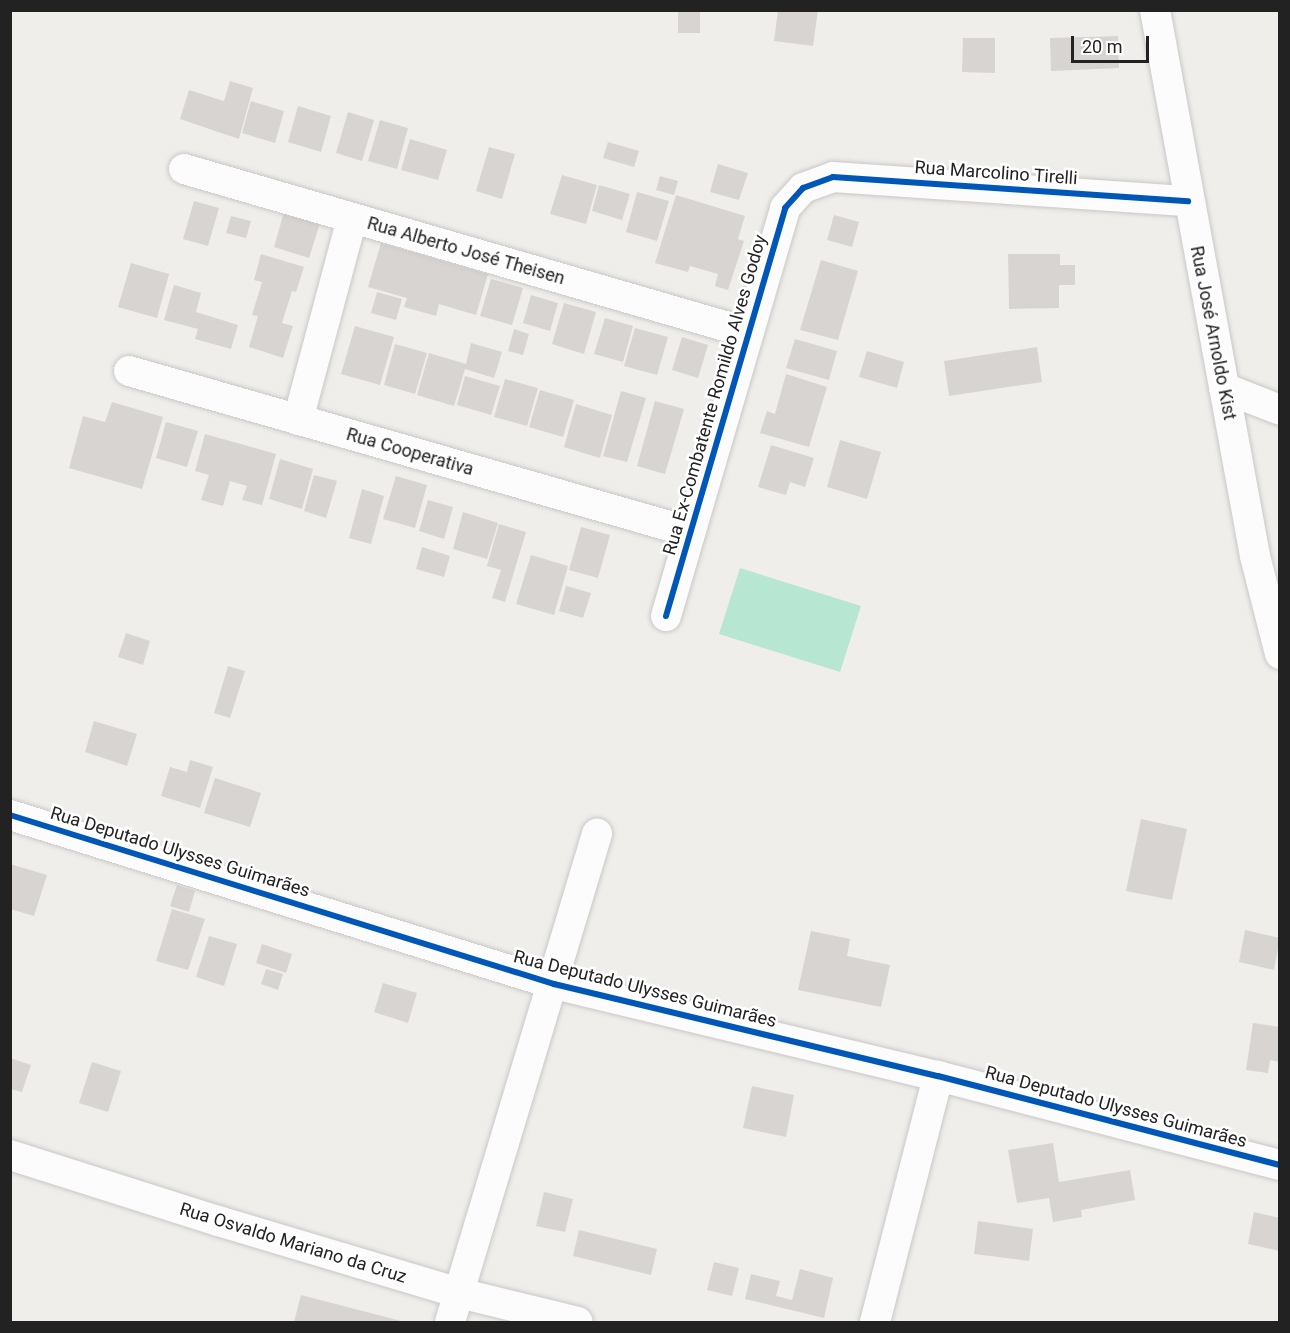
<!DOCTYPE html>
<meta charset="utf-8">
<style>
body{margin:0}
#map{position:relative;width:1290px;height:1333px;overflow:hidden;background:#f0eeeb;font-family:Roboto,sans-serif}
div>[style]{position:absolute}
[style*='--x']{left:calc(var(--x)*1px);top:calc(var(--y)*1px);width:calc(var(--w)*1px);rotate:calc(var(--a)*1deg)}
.pitch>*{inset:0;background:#b7e6d2}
.building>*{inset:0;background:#d7d4d2}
.roads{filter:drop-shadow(0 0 2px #c9c8c7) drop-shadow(0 0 2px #c9c8c7)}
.minor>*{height:30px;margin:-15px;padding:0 15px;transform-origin:15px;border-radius:15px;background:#fdfcfc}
.cycleway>*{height:6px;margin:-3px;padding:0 3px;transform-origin:3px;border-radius:3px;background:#0057b8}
span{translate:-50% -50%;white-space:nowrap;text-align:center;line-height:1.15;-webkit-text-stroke:5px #fff;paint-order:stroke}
.street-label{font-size:18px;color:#222}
.frame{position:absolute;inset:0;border:12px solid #222;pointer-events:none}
.scale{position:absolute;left:1071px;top:36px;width:78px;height:27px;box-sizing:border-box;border:3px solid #222;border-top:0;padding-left:8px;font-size:18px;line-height:21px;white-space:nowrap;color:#222;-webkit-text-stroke:4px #fff;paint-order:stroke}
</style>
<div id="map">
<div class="pitch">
<i style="clip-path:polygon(740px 568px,861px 606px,840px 672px,719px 634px)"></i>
</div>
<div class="building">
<i style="clip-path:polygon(678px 10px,700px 10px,700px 33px,678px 33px)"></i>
<i style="clip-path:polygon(778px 10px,818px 10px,813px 46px,774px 41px)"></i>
<i style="clip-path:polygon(1118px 36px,1119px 68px,1051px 71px,1050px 38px)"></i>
<i style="clip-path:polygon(963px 38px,995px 38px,995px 73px,962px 72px)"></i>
<i style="clip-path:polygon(230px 81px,253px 88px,239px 139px,180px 119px,189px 90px,224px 101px)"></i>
<i style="clip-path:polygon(251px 101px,284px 111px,275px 143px,242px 133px)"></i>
<i style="clip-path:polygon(298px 106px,331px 116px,321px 152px,288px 142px)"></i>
<i style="clip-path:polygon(348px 112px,374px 120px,362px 161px,336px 153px)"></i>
<i style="clip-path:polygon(380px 120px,408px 128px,397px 169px,368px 161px)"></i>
<i style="clip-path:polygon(410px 139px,447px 150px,438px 180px,401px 170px)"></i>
<i style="clip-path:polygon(608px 142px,639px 151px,634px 167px,603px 158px)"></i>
<i style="clip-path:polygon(489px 147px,515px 154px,502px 199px,476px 191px)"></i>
<i style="clip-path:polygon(718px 164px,748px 173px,739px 200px,710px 192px)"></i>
<i style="clip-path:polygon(562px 175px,597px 185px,586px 224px,550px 214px)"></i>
<i style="clip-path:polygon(660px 176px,678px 181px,674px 195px,656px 190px)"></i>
<i style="clip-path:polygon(599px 185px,630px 194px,622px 220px,592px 211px)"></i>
<i style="clip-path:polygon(637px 192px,669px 201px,657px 241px,626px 232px)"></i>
<i style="clip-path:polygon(676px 195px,745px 216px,738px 239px,744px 241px,728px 290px,715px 286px,718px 274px,690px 266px,688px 272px,655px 263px)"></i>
<i style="clip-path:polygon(194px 201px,219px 208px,208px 246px,183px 239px)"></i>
<i style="clip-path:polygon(284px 212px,320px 223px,309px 258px,274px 247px)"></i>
<i style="clip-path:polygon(834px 215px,859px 222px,852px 247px,827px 240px)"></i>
<i style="clip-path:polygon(231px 216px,251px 221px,246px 238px,226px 233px)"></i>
<i style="clip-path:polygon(381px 243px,488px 274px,476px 315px,439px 304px,436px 316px,404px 307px,407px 298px,368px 287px)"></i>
<i style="clip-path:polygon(261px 254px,304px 267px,296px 292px,292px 291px,282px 323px,293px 326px,283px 358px,249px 347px,258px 316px,252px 315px,262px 282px,254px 280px)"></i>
<i style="clip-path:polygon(1008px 254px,1060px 254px,1060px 265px,1075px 265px,1075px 285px,1059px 285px,1059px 308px,1009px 309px)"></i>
<i style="clip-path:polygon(821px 260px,858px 271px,838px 340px,800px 330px)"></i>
<i style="clip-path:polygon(131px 263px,169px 274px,157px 318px,118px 307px)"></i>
<i style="clip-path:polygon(491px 279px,523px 288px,512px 325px,480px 316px)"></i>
<i style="clip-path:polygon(174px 285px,201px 293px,196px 312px,238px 325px,231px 349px,195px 339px,198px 329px,164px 320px)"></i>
<i style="clip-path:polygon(377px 292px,402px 299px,396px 320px,371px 313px)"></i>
<i style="clip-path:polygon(531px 295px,558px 303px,550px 331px,523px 323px)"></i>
<i style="clip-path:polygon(564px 303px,596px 312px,584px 354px,552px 344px)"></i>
<i style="clip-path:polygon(605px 318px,633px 326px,623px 362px,594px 354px)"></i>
<i style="clip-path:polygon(355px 326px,394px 337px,380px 385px,341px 374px)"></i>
<i style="clip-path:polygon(635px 328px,668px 337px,657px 375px,624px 366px)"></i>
<i style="clip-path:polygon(514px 329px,529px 334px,523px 355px,508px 351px)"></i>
<i style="clip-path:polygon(682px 337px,708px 345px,698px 378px,672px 370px)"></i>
<i style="clip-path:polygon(795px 339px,837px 351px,829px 380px,786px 368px)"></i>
<i style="clip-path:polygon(471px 343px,502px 352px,494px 378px,465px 369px,454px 406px,417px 395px,429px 353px,466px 364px)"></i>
<i style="clip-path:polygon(395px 344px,427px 353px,415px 394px,384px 385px)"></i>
<i style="clip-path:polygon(1037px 347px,1042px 382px,949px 396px,944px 361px)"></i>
<i style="clip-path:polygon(867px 351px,904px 362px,897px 388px,859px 377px)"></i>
<i style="clip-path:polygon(786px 374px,827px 387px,809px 447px,760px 433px,767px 411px,775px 414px)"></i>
<i style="clip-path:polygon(465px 376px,500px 386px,491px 415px,457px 405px)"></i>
<i style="clip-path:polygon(505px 379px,538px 388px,527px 426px,494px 417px)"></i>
<i style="clip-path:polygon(540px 390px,574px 400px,563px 437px,529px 427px)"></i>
<i style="clip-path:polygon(621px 391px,646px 398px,627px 462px,603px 456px)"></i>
<i style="clip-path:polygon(655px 401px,684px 409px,665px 474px,637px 466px)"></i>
<i style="clip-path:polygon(112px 402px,163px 417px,142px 489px,69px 468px,83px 416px,105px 422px)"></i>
<i style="clip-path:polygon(576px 404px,612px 415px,600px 458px,564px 447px)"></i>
<i style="clip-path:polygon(166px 422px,198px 431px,187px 467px,156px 458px)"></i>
<i style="clip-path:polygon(205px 434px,276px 454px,262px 505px,242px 500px,247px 486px,230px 481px,223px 506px,201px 500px,209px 475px,195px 471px)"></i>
<i style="clip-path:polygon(840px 440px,881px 452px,867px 499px,827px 487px)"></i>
<i style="clip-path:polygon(771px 445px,814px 458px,805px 487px,790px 482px,786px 495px,758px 487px)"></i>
<i style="clip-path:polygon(280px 459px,313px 469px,302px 509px,269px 499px)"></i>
<i style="clip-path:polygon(314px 475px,337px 481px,326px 518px,304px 511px)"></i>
<i style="clip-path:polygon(396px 476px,427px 485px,415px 528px,383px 519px)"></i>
<i style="clip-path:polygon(362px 489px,384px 496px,371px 544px,349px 538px)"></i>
<i style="clip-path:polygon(428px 500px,453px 507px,444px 539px,419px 531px)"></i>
<i style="clip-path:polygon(463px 512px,498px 523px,487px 559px,453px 549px)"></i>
<i style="clip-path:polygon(499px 524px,526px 532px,505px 602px,492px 598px,501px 570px,487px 566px)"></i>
<i style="clip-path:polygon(581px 527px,610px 535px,598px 578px,569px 570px)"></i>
<i style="clip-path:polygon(422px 547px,450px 556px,444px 577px,416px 569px)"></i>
<i style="clip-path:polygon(531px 555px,568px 566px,554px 615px,516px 604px)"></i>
<i style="clip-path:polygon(566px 586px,591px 593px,583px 618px,559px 611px)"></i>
<i style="clip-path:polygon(126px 633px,150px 641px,143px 665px,118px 657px)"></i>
<i style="clip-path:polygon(228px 666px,245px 671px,230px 718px,214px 713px)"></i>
<i style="clip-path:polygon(94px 721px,137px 734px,127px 766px,85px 752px)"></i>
<i style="clip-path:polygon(190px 760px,213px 767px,200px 808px,161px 796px,170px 767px,187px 772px)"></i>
<i style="clip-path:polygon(215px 778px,261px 793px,250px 827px,204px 813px)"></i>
<i style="clip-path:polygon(1141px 819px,1187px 829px,1172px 900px,1126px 891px)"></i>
<i style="clip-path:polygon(10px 864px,47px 875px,34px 916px,10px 909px)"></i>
<i style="clip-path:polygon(177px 885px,195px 891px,189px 912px,170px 906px)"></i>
<i style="clip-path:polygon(172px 909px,205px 919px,188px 970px,156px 961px)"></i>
<i style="clip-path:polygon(1245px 930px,1280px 938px,1274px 970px,1239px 962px)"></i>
<i style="clip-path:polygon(811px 931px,850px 939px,847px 956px,890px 965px,881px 1007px,798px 990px)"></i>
<i style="clip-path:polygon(209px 936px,237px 944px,224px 986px,196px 977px)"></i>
<i style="clip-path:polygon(262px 944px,292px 954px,286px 973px,256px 963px)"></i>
<i style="clip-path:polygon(266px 969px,283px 974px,278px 990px,261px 984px)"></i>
<i style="clip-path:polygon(383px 983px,417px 993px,408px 1023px,374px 1012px)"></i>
<i style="clip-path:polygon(1253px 1023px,1280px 1027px,1280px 1062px,1270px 1060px,1268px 1073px,1246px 1070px)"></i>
<i style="clip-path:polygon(10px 1058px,31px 1065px,22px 1092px,10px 1089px)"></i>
<i style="clip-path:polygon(92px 1062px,121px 1071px,108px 1112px,79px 1103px)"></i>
<i style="clip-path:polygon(752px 1086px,794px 1095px,786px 1137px,743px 1128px)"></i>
<i style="clip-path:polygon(1053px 1143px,1059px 1182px,1130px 1170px,1135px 1200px,1081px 1210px,1082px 1217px,1053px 1222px,1049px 1198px,1017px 1203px,1008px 1150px)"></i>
<i style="clip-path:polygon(544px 1192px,573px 1199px,565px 1232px,536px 1226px)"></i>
<i style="clip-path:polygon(1254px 1212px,1280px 1218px,1280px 1251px,1248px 1244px)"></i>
<i style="clip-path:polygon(978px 1221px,1033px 1229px,1029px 1261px,974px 1254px)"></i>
<i style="clip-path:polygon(579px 1230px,657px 1249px,651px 1275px,573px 1256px)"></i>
<i style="clip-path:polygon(714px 1262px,739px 1268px,732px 1296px,707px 1290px)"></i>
<i style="clip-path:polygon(800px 1269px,833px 1278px,824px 1318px,745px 1299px,751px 1274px,780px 1281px,776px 1296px,792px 1300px)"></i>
<i style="clip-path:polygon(301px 1295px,405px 1322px,294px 1322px)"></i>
</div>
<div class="roads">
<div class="minor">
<i style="--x:1155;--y:10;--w:555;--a:79.62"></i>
<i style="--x:1255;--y:556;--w:101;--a:75.7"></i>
<i style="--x:184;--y:169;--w:588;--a:16.19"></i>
<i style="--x:129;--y:371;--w:584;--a:16.01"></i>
<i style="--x:1224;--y:388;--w:60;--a:21.4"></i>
<i style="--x:298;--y:420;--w:209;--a:-75"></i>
<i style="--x:666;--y:616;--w:425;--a:-73.7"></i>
<i style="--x:785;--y:208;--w:27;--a:-48"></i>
<i style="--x:803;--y:188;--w:32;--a:-20"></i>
<i style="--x:833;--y:177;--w:356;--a:3.9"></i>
<i style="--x:10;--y:815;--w:570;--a:17.26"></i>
<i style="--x:554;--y:984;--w:395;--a:13.5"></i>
<i style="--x:938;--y:1076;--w:353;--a:14.6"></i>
<i style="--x:10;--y:1155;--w:218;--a:17.6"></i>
<i style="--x:218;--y:1221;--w:252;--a:16.6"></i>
<i style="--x:459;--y:1293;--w:122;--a:13.7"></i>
<i style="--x:450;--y:1322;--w:510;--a:-73.24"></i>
<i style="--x:875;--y:1322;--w:254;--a:-75.6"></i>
</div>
</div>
<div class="cycleway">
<i style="--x:666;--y:616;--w:425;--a:-73.7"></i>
<i style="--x:785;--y:208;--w:27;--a:-48"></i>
<i style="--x:803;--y:188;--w:32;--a:-20"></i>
<i style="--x:833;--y:177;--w:356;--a:3.9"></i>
<i style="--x:10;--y:815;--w:570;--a:17.26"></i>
<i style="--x:554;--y:984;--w:395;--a:13.5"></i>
<i style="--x:938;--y:1076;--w:353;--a:14.6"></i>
</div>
<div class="street-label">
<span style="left:996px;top:173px;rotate:4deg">Rua Marcolino Tirelli</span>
<span style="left:466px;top:251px;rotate:16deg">Rua Alberto José Theisen</span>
<span style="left:1213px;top:333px;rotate:79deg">Rua José Arnoldo Kist</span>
<span style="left:715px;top:395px;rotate:-74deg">Rua Ex-Combatente Romildo Alves Godoy</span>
<span style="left:410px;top:452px;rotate:16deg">Rua Cooperativa</span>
<span style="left:180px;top:852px;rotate:17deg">Rua Deputado Ulysses Guimarães</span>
<span style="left:645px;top:989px;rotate:14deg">Rua Deputado Ulysses Guimarães</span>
<span style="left:1116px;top:1107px;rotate:15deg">Rua Deputado Ulysses Guimarães</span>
<span style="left:293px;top:1243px;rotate:17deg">Rua Osvaldo Mariano da Cruz</span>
</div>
<div class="frame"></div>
<div class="scale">20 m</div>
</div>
